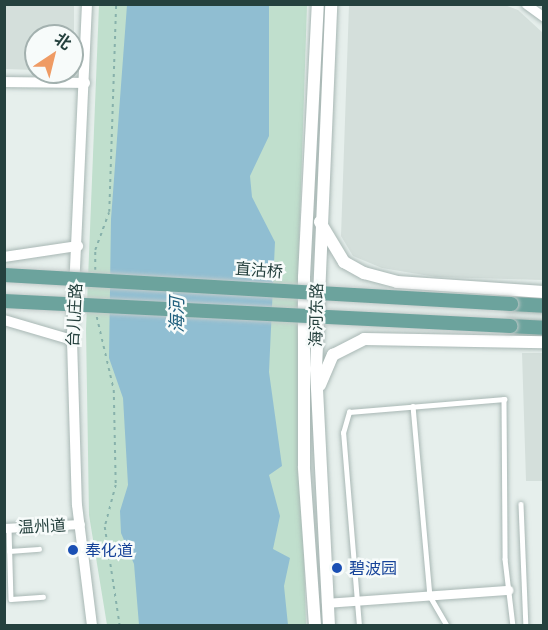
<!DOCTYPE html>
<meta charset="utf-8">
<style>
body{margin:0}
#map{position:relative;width:548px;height:630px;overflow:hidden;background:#e6efec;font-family:"IBM Plex Sans","Noto Sans SC",sans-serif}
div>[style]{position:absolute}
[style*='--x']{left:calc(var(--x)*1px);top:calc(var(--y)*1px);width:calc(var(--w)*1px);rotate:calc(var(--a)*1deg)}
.built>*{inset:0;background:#d4dfdb}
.green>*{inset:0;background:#c0dfcd}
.water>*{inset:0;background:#90bed2}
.path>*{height:1.5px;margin-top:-0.75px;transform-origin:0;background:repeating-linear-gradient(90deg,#87b1ab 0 3px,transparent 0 7.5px)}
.roads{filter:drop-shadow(0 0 2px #a8b7b4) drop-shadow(0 0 2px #a8b7b4)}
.service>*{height:4.5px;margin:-2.25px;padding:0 2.25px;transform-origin:2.25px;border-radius:2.25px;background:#fff}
.minor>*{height:9px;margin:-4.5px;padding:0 4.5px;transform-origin:4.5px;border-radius:4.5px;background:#fff}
.tertiary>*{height:10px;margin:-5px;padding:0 5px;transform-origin:5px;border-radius:5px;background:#fff}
.secondary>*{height:12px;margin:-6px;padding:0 6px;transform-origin:6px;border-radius:6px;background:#fff}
.primary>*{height:14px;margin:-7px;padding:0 7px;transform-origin:7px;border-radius:7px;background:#6ca39d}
.bridges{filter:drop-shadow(0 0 2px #c2cac9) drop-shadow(0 0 2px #c2cac9)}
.primary-bridge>*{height:14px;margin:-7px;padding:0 7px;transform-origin:7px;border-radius:7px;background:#6ca39d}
.dots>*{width:16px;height:16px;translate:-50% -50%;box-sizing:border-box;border:3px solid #f7fbfa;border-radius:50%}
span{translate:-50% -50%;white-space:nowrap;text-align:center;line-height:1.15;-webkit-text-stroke:5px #f7fbfa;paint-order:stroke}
.street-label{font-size:16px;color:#25413e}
.transit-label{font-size:16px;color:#164399}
.left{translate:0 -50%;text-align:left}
.water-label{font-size:18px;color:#1f5f7d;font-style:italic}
.frame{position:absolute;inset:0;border:6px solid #25413e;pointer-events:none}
.north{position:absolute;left:24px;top:24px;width:60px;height:60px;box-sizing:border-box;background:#f7fbfa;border:2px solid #a3b1af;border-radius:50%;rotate:35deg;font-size:16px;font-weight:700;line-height:24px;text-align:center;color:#25413e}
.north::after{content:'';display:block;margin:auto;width:21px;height:27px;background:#ef9b64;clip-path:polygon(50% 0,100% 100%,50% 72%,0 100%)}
</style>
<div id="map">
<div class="built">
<i style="clip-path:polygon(5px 4px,74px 5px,74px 63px,72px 36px,36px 36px,36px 70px,5px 69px)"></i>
<i style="clip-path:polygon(502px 4px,518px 10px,543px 33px,543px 280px,436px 277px,382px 268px,353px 256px,341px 236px,349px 5px)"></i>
<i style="clip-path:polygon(522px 353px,543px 353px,543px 481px,526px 481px)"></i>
</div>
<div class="green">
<i style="clip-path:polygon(99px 5px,307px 5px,297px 309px,306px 625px,107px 625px,89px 515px,86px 329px)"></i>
</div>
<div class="water">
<i style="clip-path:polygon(127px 5px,269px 5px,269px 136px,250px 176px,252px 197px,275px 242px,269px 372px,282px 466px,269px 475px,280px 516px,273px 549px,290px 558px,284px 586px,288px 625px,139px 625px,134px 564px,121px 533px,120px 511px,128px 485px,123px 398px,109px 358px,111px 219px)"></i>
</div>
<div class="path">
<i style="--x:95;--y:270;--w:20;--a:-90"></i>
<i style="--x:95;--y:250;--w:40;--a:-69.8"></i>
<i style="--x:109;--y:212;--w:208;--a:-88.1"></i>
<i style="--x:97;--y:317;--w:75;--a:76.9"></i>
<i style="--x:114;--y:390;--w:95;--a:88.8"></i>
<i style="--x:116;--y:485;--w:43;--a:104.7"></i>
<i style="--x:105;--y:527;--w:100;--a:81.4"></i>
</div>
<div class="roads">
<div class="service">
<i style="--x:413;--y:406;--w:191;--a:84.9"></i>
<i style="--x:430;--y:596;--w:34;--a:60"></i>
<i style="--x:521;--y:504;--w:122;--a:87.7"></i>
<i style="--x:9;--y:528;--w:71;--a:88.4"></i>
<i style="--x:11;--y:599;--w:32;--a:-4"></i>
<i style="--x:9;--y:551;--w:30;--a:-4"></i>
<i style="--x:359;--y:626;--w:194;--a:-94.7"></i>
<i style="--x:343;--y:433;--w:22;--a:-74"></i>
<i style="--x:349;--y:412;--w:156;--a:-4.8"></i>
<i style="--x:504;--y:399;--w:160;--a:89.6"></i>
<i style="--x:505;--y:559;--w:67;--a:83.2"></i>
</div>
<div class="minor">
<i style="--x:526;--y:4;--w:22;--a:36"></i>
<i style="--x:4;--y:528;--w:76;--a:-3"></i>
<i style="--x:326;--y:603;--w:183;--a:-4.1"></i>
</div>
<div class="tertiary">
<i style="--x:87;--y:4;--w:336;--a:92.6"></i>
<i style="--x:72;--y:340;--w:165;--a:88.3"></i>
<i style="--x:77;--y:505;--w:122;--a:82.9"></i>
<i style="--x:4;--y:82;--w:81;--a:0.7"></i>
<i style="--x:4;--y:257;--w:75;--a:-8.5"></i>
<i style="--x:4;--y:320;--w:71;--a:16.4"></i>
</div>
<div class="secondary">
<i style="--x:320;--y:222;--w:47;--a:59"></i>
<i style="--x:344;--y:262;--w:23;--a:29"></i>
<i style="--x:364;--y:273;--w:34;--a:15"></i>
<i style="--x:397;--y:282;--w:147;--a:3.9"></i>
<i style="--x:320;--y:385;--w:33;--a:-67"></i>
<i style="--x:333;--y:355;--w:35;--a:-27"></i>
<i style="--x:364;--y:339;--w:180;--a:1"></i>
<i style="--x:315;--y:626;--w:159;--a:-94"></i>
<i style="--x:304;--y:467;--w:190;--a:-90"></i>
<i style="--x:304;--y:277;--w:273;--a:-87.1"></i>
<i style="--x:329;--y:626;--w:257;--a:-92.9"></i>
<i style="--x:316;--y:369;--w:365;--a:-87.6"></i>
</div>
<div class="primary">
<i style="--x:511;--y:304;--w:33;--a:3"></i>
<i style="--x:510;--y:326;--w:34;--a:3"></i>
</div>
</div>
<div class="bridges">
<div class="primary-bridge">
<i style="--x:4;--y:275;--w:508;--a:3.27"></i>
<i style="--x:4;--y:301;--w:507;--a:2.83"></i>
</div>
</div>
<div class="dots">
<i style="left:73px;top:550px;background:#1a4fb4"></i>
<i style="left:337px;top:568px;background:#1a4fb4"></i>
</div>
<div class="street-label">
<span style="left:259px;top:270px;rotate:4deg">直沽桥</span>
<span style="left:74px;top:315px;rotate:-87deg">台儿庄路</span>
<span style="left:316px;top:315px;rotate:-89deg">海河东路</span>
<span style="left:42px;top:526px;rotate:-3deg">温州道</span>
</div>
<div class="transit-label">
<span class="left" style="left:85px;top:550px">奉化道</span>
<span class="left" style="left:349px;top:568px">碧波园</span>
</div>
<div class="water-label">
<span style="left:177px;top:315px;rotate:-90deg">海河</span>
</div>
<div class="frame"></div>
<div class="north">北</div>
</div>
